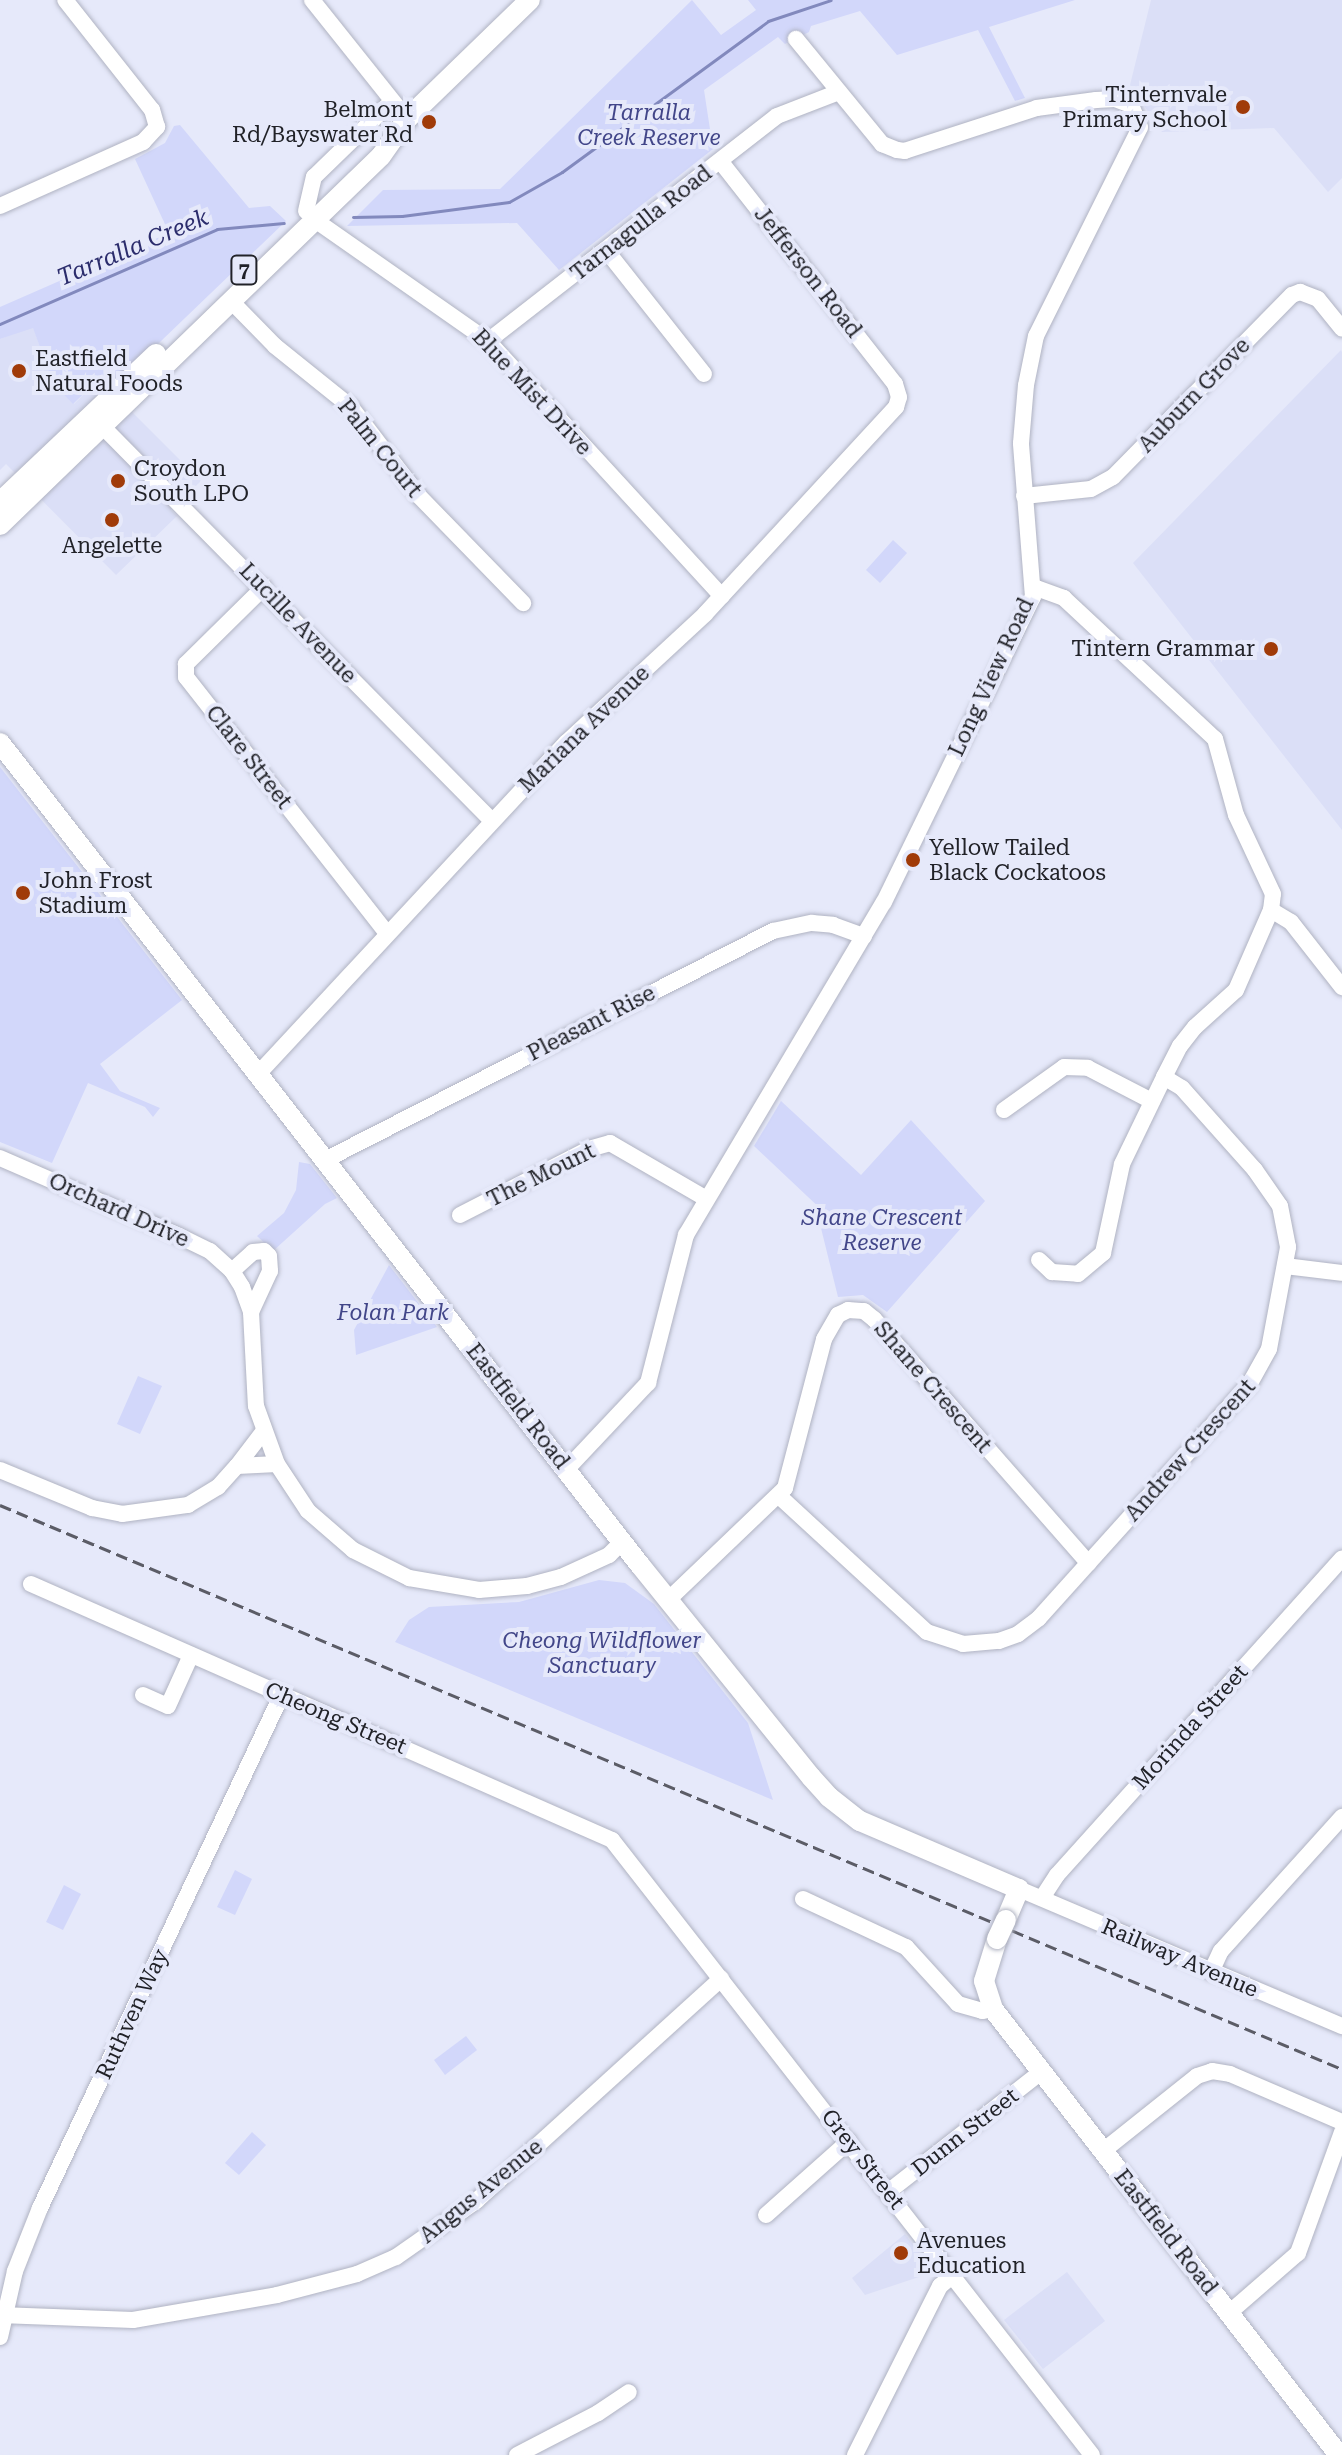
<!DOCTYPE html>
<style>
body{margin:0}
#map{position:relative;width:1342px;height:2455px;overflow:hidden;background:#e6e9fa;font-family:"Roboto Serif",serif}
div>[style]{position:absolute}
[style*='--x']{left:calc(var(--x)*1px);top:calc(var(--y)*1px);width:calc(var(--w)*1px);rotate:calc(var(--a)*1deg)}
.built>*{inset:0;background:#dbdff7}
.green>*{inset:0;background:#d2d7fa}
.stream>*{height:3px;margin:-1.5px;padding:0 1.5px;transform-origin:1.5px;border-radius:1.5px;background:#8289bd}
.roads{filter:drop-shadow(0 0 2px #b0b3c2) drop-shadow(0 0 2px #b0b3c2)}
.minor>*{height:16px;margin:-8px;padding:0 8px;transform-origin:8px;border-radius:8px;background:#fff}
.major>*{height:20px;margin:-10px;padding:0 10px;transform-origin:10px;border-radius:10px;background:#fff}
.rail>*{height:3px;margin-top:-1.5px;transform-origin:0;background:repeating-linear-gradient(90deg,#5b5c66 0 12px,transparent 0 18px)}
.bridges{filter:drop-shadow(0 0 2px #b0b3c2) drop-shadow(0 0 2px #b0b3c2)}
.major-bridge>*{height:20px;margin:-10px;padding:0 10px;transform-origin:10px;border-radius:10px;background:#fff}
.dots>*{width:22px;height:22px;translate:-50% -50%;box-sizing:border-box;border:4px solid #e6e9fa;border-radius:50%}
span{translate:-50% -50%;white-space:nowrap;text-align:center;line-height:1.15;-webkit-text-stroke:8px #e6e9fa;paint-order:stroke}
.shield-label span{padding:2px 6px;background:#e6e9fa;border:2px solid;border-radius:6px;-webkit-text-stroke-width:0}
.shield-label{font-size:20px;color:#212228;font-weight:700}
.poi-label{font-size:22px;color:#212228}
.right{translate:-100% -50%;text-align:right}
.left{translate:0 -50%;text-align:left}
.park-label{font-size:22px;color:#424689;font-style:italic}
.street-label{font-size:22px;color:#212228}
.water-label{font-size:24px;color:#2b2c6c;font-style:italic}
</style>
<div id="map">
<div class="built">
<i style="clip-path:polygon(1151px 0,1342px 0,1342px 178px,1328px 192px,1274px 128px,1162px 132px,1130px 85px)"></i>
<i style="clip-path:polygon(33px 327px,53px 383px,74px 404px,99px 379px,201px 481px,171px 510px,177px 516px,116px 575px,6px 464px,0 470px,0 339px)"></i>
<i style="clip-path:polygon(1341px 350px,1342px 352px,1342px 830px,1133px 563px)"></i>
<i style="clip-path:polygon(905px 2234px,934px 2272px,865px 2295px,852px 2278px)"></i>
<i style="clip-path:polygon(1067px 2272px,1105px 2321px,1043px 2369px,1004px 2320px)"></i>
</div>
<div class="green">
<i style="clip-path:polygon(692px 0,721px 35px,756px 10px,748px 0,1075px 0,989px 27px,1025px 98px,1015px 101px,978px 30px,897px 55px,860px 11px,811px 26px,809px 32px,785px 44px,778px 37px,704px 90px,713px 149px,559px 270px,517px 223px,347px 226px,383px 190px,500px 189px)"></i>
<i style="clip-path:polygon(180px 125px,249px 208px,270px 206px,286px 221px,110px 390px,99px 379px,73px 404px,53px 383px,33px 328px,0 339px,0 307px,169px 233px,135px 159px,165px 143px,174px 126px)"></i>
<i style="clip-path:polygon(893px 540px,907px 553px,880px 583px,866px 570px)"></i>
<i style="clip-path:polygon(0 767px,182px 1000px,100px 1064px,120px 1091px,160px 1108px,153px 1117px,145px 1107px,88px 1083px,52px 1163px,0 1142px)"></i>
<i style="clip-path:polygon(781px 1101px,861px 1175px,911px 1120px,985px 1201px,887px 1312px,863px 1295px,838px 1297px,819px 1220px,825px 1213px,754px 1146px)"></i>
<i style="clip-path:polygon(299px 1162px,310px 1164px,337px 1198px,325px 1204px,273px 1251px,257px 1236px,284px 1213px,296px 1190px)"></i>
<i style="clip-path:polygon(389px 1265px,437px 1327px,356px 1355px,354px 1330px)"></i>
<i style="clip-path:polygon(138px 1376px,162px 1386px,140px 1434px,117px 1424px)"></i>
<i style="clip-path:polygon(599px 1580px,625px 1583px,654px 1604px,748px 1723px,773px 1800px,395px 1642px,409px 1620px,429px 1607px,519px 1602px)"></i>
<i style="clip-path:polygon(235px 1870px,252px 1879px,235px 1915px,217px 1907px)"></i>
<i style="clip-path:polygon(64px 1885px,81px 1894px,63px 1930px,46px 1922px)"></i>
<i style="clip-path:polygon(466px 2036px,477px 2050px,445px 2075px,434px 2060px)"></i>
<i style="clip-path:polygon(252px 2132px,266px 2145px,239px 2175px,225px 2163px)"></i>
</div>
<div class="stream">
<i style="--x:353;--y:217;--w:49;--a:-1.2"></i>
<i style="--x:402;--y:216;--w:108;--a:-7.5"></i>
<i style="--x:509;--y:202;--w:61;--a:-29.5"></i>
<i style="--x:562;--y:172;--w:255;--a:-36.2"></i>
<i style="--x:768;--y:21;--w:66;--a:-18.4"></i>
<i style="--x:0;--y:324;--w:237;--a:-23.6"></i>
<i style="--x:217;--y:229;--w:67;--a:-5.1"></i>
</div>
<div class="roads">
<div class="minor">
<i style="--x:312;--y:0;--w:152;--a:51.4"></i>
<i style="--x:0;--y:206;--w:157;--a:-24.1"></i>
<i style="--x:143;--y:142;--w:21;--a:-47"></i>
<i style="--x:157;--y:127;--w:18;--a:-106"></i>
<i style="--x:152;--y:110;--w:140;--a:-128.3"></i>
<i style="--x:306;--y:211;--w:35;--a:-77"></i>
<i style="--x:314;--y:177;--w:107;--a:-44.2"></i>
<i style="--x:315;--y:220;--w:211;--a:35"></i>
<i style="--x:488;--y:341;--w:346;--a:47.5"></i>
<i style="--x:606;--y:250;--w:158;--a:51.7"></i>
<i style="--x:231;--y:301;--w:63;--a:45.6"></i>
<i style="--x:275;--y:346;--w:97;--a:38.8"></i>
<i style="--x:351;--y:407;--w:111;--a:52.7"></i>
<i style="--x:418;--y:495;--w:151;--a:45.8"></i>
<i style="--x:488;--y:341;--w:366;--a:-37.9"></i>
<i style="--x:777;--y:116;--w:66;--a:-21.2"></i>
<i style="--x:102;--y:426;--w:555;--a:45.36"></i>
<i style="--x:1024;--y:496;--w:67;--a:-6"></i>
<i style="--x:1091;--y:489;--w:25;--a:-29"></i>
<i style="--x:1113;--y:477;--w:255;--a:-45.5"></i>
<i style="--x:1292;--y:295;--w:9;--a:-21"></i>
<i style="--x:1300;--y:292;--w:19;--a:21"></i>
<i style="--x:1318;--y:299;--w:38;--a:51"></i>
<i style="--x:264;--y:587;--w:110;--a:135.4"></i>
<i style="--x:186;--y:664;--w:13;--a:90"></i>
<i style="--x:186;--y:677;--w:325;--a:51.9"></i>
<i style="--x:1271;--y:910;--w:23;--a:31"></i>
<i style="--x:1291;--y:922;--w:83;--a:51.9"></i>
<i style="--x:259;--y:1073;--w:452;--a:-47.1"></i>
<i style="--x:567;--y:742;--w:188;--a:-42.8"></i>
<i style="--x:705;--y:614;--w:282;--a:-47.3"></i>
<i style="--x:896;--y:407;--w:10;--a:-73"></i>
<i style="--x:899;--y:397;--w:14;--a:-107"></i>
<i style="--x:895;--y:384;--w:283;--a:-128.1"></i>
<i style="--x:1004;--y:1110;--w:74;--a:-35.6"></i>
<i style="--x:1064;--y:1067;--w:24;--a:2"></i>
<i style="--x:1088;--y:1068;--w:72;--a:27.3"></i>
<i style="--x:0;--y:1158;--w:195;--a:23.5"></i>
<i style="--x:179;--y:1236;--w:34;--a:26"></i>
<i style="--x:210;--y:1251;--w:30;--a:42"></i>
<i style="--x:232;--y:1271;--w:19;--a:58"></i>
<i style="--x:242;--y:1287;--w:27;--a:70"></i>
<i style="--x:251;--y:1312;--w:94;--a:87"></i>
<i style="--x:256;--y:1406;--w:62;--a:70.1"></i>
<i style="--x:277;--y:1464;--w:56;--a:56.6"></i>
<i style="--x:308;--y:1511;--w:60;--a:40.9"></i>
<i style="--x:353;--y:1550;--w:63;--a:26.6"></i>
<i style="--x:409;--y:1578;--w:71;--a:9.7"></i>
<i style="--x:479;--y:1590;--w:48;--a:-4.8"></i>
<i style="--x:527;--y:1586;--w:35;--a:-15"></i>
<i style="--x:561;--y:1577;--w:53;--a:-24.6"></i>
<i style="--x:609;--y:1555;--w:18;--a:-45"></i>
<i style="--x:327;--y:1159;--w:501;--a:-27.08"></i>
<i style="--x:773;--y:931;--w:40;--a:-12"></i>
<i style="--x:812;--y:923;--w:21;--a:5"></i>
<i style="--x:833;--y:925;--w:33;--a:20"></i>
<i style="--x:460;--y:1215;--w:145;--a:-27.1"></i>
<i style="--x:589;--y:1149;--w:22;--a:-16"></i>
<i style="--x:610;--y:1143;--w:110;--a:30.1"></i>
<i style="--x:1039;--y:1260;--w:18;--a:43"></i>
<i style="--x:1052;--y:1272;--w:26;--a:4"></i>
<i style="--x:1078;--y:1274;--w:33;--a:-40"></i>
<i style="--x:1103;--y:1253;--w:91;--a:-77.9"></i>
<i style="--x:1122;--y:1164;--w:97;--a:-64.2"></i>
<i style="--x:1285;--y:1266;--w:57;--a:7"></i>
<i style="--x:232;--y:1271;--w:28;--a:-42"></i>
<i style="--x:253;--y:1252;--w:11;--a:-5"></i>
<i style="--x:264;--y:1251;--w:7;--a:45"></i>
<i style="--x:269;--y:1256;--w:15;--a:86"></i>
<i style="--x:270;--y:1271;--w:45;--a:114.9"></i>
<i style="--x:237;--y:1466;--w:43;--a:-52.6"></i>
<i style="--x:0;--y:1470;--w:100;--a:22.4"></i>
<i style="--x:92;--y:1508;--w:31;--a:11"></i>
<i style="--x:122;--y:1514;--w:67;--a:-7.8"></i>
<i style="--x:188;--y:1505;--w:35;--a:-31"></i>
<i style="--x:218;--y:1487;--w:28;--a:-48"></i>
<i style="--x:237;--y:1466;--w:40;--a:-2.9"></i>
<i style="--x:566;--y:1470;--w:120;--a:-46.7"></i>
<i style="--x:648;--y:1383;--w:153;--a:-75.6"></i>
<i style="--x:686;--y:1235;--w:387;--a:-59.3"></i>
<i style="--x:884;--y:902;--w:339;--a:-64"></i>
<i style="--x:1033;--y:597;--w:154;--a:-94.5"></i>
<i style="--x:1021;--y:443;--w:58;--a:-85.1"></i>
<i style="--x:1026;--y:385;--w:50;--a:-78.5"></i>
<i style="--x:1036;--y:336;--w:233;--a:-63.5"></i>
<i style="--x:1140;--y:127;--w:24;--a:-112"></i>
<i style="--x:1131;--y:105;--w:17;--a:-159"></i>
<i style="--x:1115;--y:99;--w:19;--a:177"></i>
<i style="--x:1096;--y:100;--w:60;--a:172.3"></i>
<i style="--x:1037;--y:108;--w:139;--a:162"></i>
<i style="--x:905;--y:151;--w:8;--a:-173"></i>
<i style="--x:897;--y:150;--w:16;--a:-158"></i>
<i style="--x:882;--y:144;--w:136;--a:-129.3"></i>
<i style="--x:779;--y:1496;--w:201;--a:42.6"></i>
<i style="--x:927;--y:1632;--w:38;--a:18"></i>
<i style="--x:963;--y:1644;--w:36;--a:-5"></i>
<i style="--x:999;--y:1641;--w:20;--a:-20"></i>
<i style="--x:1018;--y:1634;--w:26;--a:-37"></i>
<i style="--x:1039;--y:1618;--w:314;--a:-48"></i>
<i style="--x:1249;--y:1385;--w:41;--a:-60.9"></i>
<i style="--x:1269;--y:1349;--w:104;--a:-79.4"></i>
<i style="--x:1288;--y:1247;--w:42;--a:-101"></i>
<i style="--x:1280;--y:1206;--w:44;--a:-124.8"></i>
<i style="--x:1255;--y:1170;--w:110;--a:-131.7"></i>
<i style="--x:1182;--y:1088;--w:21;--a:-149"></i>
<i style="--x:1164;--y:1077;--w:35;--a:-63"></i>
<i style="--x:1180;--y:1046;--w:24;--a:-52"></i>
<i style="--x:1195;--y:1027;--w:55;--a:-42.1"></i>
<i style="--x:1236;--y:990;--w:87;--a:-66.4"></i>
<i style="--x:1271;--y:910;--w:16;--a:-83"></i>
<i style="--x:1273;--y:894;--w:87;--a:-115.1"></i>
<i style="--x:1236;--y:815;--w:79;--a:-105.4"></i>
<i style="--x:1215;--y:739;--w:207;--a:-137"></i>
<i style="--x:1064;--y:598;--w:33;--a:-160"></i>
<i style="--x:31;--y:1584;--w:635;--a:23.78"></i>
<i style="--x:612;--y:1840;--w:780;--a:52.03"></i>
<i style="--x:668;--y:1600;--w:162;--a:-43.7"></i>
<i style="--x:785;--y:1488;--w:154;--a:-75.3"></i>
<i style="--x:824;--y:1339;--w:28;--a:-60"></i>
<i style="--x:838;--y:1315;--w:11;--a:-27"></i>
<i style="--x:848;--y:1310;--w:16;--a:4"></i>
<i style="--x:864;--y:1311;--w:13;--a:39"></i>
<i style="--x:874;--y:1319;--w:325;--a:48.7"></i>
<i style="--x:143;--y:1695;--w:27;--a:24"></i>
<i style="--x:168;--y:1706;--w:56;--a:-65.7"></i>
<i style="--x:1019;--y:1889;--w:351;--a:23"></i>
<i style="--x:1042;--y:1898;--w:27;--a:-57"></i>
<i style="--x:1057;--y:1875;--w:426;--a:-48"></i>
<i style="--x:803;--y:1899;--w:114;--a:25"></i>
<i style="--x:906;--y:1947;--w:77;--a:47.6"></i>
<i style="--x:958;--y:2004;--w:25;--a:16"></i>
<i style="--x:982;--y:2011;--w:11;--a:-10"></i>
<i style="--x:1211;--y:1972;--w:23;--a:-65"></i>
<i style="--x:1221;--y:1951;--w:181;--a:-47.9"></i>
<i style="--x:1103;--y:2151;--w:120;--a:-38.6"></i>
<i style="--x:1197;--y:2076;--w:16;--a:-18"></i>
<i style="--x:1212;--y:2071;--w:18;--a:9"></i>
<i style="--x:1230;--y:2074;--w:122;--a:23.2"></i>
<i style="--x:888;--y:2192;--w:194;--a:-38.1"></i>
<i style="--x:766;--y:2215;--w:111;--a:-41.7"></i>
<i style="--x:1229;--y:2313;--w:91;--a:-41"></i>
<i style="--x:1298;--y:2253;--w:129;--a:-70"></i>
<i style="--x:0;--y:2315;--w:133;--a:2.2"></i>
<i style="--x:133;--y:2320;--w:146;--a:-9.8"></i>
<i style="--x:277;--y:2295;--w:83;--a:-14.7"></i>
<i style="--x:357;--y:2274;--w:43;--a:-23.6"></i>
<i style="--x:396;--y:2257;--w:98;--a:-35"></i>
<i style="--x:476;--y:2201;--w:331;--a:-42.2"></i>
<i style="--x:0;--y:2337;--w:68;--a:-77.2"></i>
<i style="--x:15;--y:2271;--w:68;--a:-68.4"></i>
<i style="--x:40;--y:2208;--w:566;--a:-64.79"></i>
<i style="--x:517;--y:2455;--w:91;--a:-27.4"></i>
<i style="--x:598;--y:2413;--w:37;--a:-34"></i>
<i style="--x:855;--y:2455;--w:189;--a:-63.3"></i>
<i style="--x:940;--y:2286;--w:17;--a:-40"></i>
</div>
<div class="major">
<i style="--x:0;--y:502;--w:215;--a:-43.5"></i>
<i style="--x:0;--y:525;--w:530;--a:-44.08"></i>
<i style="--x:381;--y:156;--w:45;--a:-54.9"></i>
<i style="--x:407;--y:119;--w:171;--a:-44.1"></i>
<i style="--x:0;--y:743;--w:1042;--a:52.1"></i>
<i style="--x:640;--y:1565;--w:272;--a:51.1"></i>
<i style="--x:811;--y:1777;--w:27;--a:48"></i>
<i style="--x:829;--y:1797;--w:39;--a:38"></i>
<i style="--x:860;--y:1821;--w:173;--a:23.2"></i>
<i style="--x:1019;--y:1889;--w:34;--a:113"></i>
<i style="--x:997;--y:1939;--w:44;--a:107.2"></i>
<i style="--x:984;--y:1981;--w:29;--a:72"></i>
<i style="--x:993;--y:2009;--w:564;--a:52.2"></i>
</div>
</div>
<div class="rail">
<i style="--x:0;--y:1505;--w:1456;--a:22.8"></i>
</div>
<div class="bridges">
<div class="major-bridge">
<i style="--x:997;--y:1939;--w:21;--a:-65"></i>
</div>
</div>
<div class="dots">
<i style="left:1243px;top:107px;background:#a03b09"></i>
<i style="left:429px;top:122px;background:#a03b09"></i>
<i style="left:19px;top:371px;background:#a03b09"></i>
<i style="left:118px;top:481px;background:#a03b09"></i>
<i style="left:112px;top:520px;background:#a03b09"></i>
<i style="left:1271px;top:649px;background:#a03b09"></i>
<i style="left:913px;top:860px;background:#a03b09"></i>
<i style="left:23px;top:893px;background:#a03b09"></i>
<i style="left:901px;top:2253px;background:#a03b09"></i>
</div>
<div class="shield-label">
<span style="left:244px;top:270px">7</span>
</div>
<div class="poi-label">
<span class="right" style="left:1227px;top:107px">Tinternvale<br>Primary School</span>
<span class="right" style="left:413px;top:122px">Belmont<br>Rd/Bayswater Rd</span>
<span class="left" style="left:35px;top:371px">Eastfield<br>Natural Foods</span>
<span class="left" style="left:134px;top:481px">Croydon<br>South LPO</span>
<span style="left:112px;top:546px">Angelette</span>
<span class="right" style="left:1255px;top:649px">Tintern Grammar</span>
<span class="left" style="left:929px;top:860px">Yellow Tailed<br>Black Cockatoos</span>
<span class="left" style="left:39px;top:893px">John Frost<br>Stadium</span>
<span class="left" style="left:917px;top:2253px">Avenues<br>Education</span>
</div>
<div class="park-label">
<span style="left:649px;top:125px">Tarralla<br>Creek Reserve</span>
<span style="left:882px;top:1230px">Shane Crescent<br>Reserve</span>
<span style="left:393px;top:1313px">Folan Park</span>
<span style="left:602px;top:1653px">Cheong Wildflower<br>Sanctuary</span>
</div>
<div class="street-label">
<span style="left:641px;top:223px;rotate:-38deg">Tarnagulla Road</span>
<span style="left:808px;top:272px;rotate:52deg">Jefferson Road</span>
<span style="left:532px;top:392px;rotate:47deg">Blue Mist Drive</span>
<span style="left:1194px;top:395px;rotate:-46deg">Auburn Grove</span>
<span style="left:380px;top:448px;rotate:51deg">Palm Court</span>
<span style="left:298px;top:623px;rotate:46deg">Lucille Avenue</span>
<span style="left:991px;top:677px;rotate:-65deg">Long View Road</span>
<span style="left:584px;top:729px;rotate:-44deg">Mariana Avenue</span>
<span style="left:249px;top:757px;rotate:52deg">Clare Street</span>
<span style="left:591px;top:1023px;rotate:-27deg">Pleasant Rise</span>
<span style="left:541px;top:1175px;rotate:-26deg">The Mount</span>
<span style="left:119px;top:1210px;rotate:24deg">Orchard Drive</span>
<span style="left:933px;top:1387px;rotate:49deg">Shane Crescent</span>
<span style="left:518px;top:1406px;rotate:52deg">Eastfield Road</span>
<span style="left:1190px;top:1450px;rotate:-48deg">Andrew Crescent</span>
<span style="left:336px;top:1718px;rotate:23deg">Cheong Street</span>
<span style="left:1190px;top:1727px;rotate:-48deg">Morinda Street</span>
<span style="left:1180px;top:1958px;rotate:23deg">Railway Avenue</span>
<span style="left:132px;top:2014px;rotate:-65deg">Ruthven Way</span>
<span style="left:965px;top:2132px;rotate:-38deg">Dunn Street</span>
<span style="left:863px;top:2159px;rotate:52deg">Grey Street</span>
<span style="left:481px;top:2191px;rotate:-39deg">Angus Avenue</span>
<span style="left:1166px;top:2232px;rotate:52deg">Eastfield Road</span>
</div>
<div class="water-label">
<span style="left:133px;top:248px;rotate:-23deg">Tarralla Creek</span>
</div>
</div>
